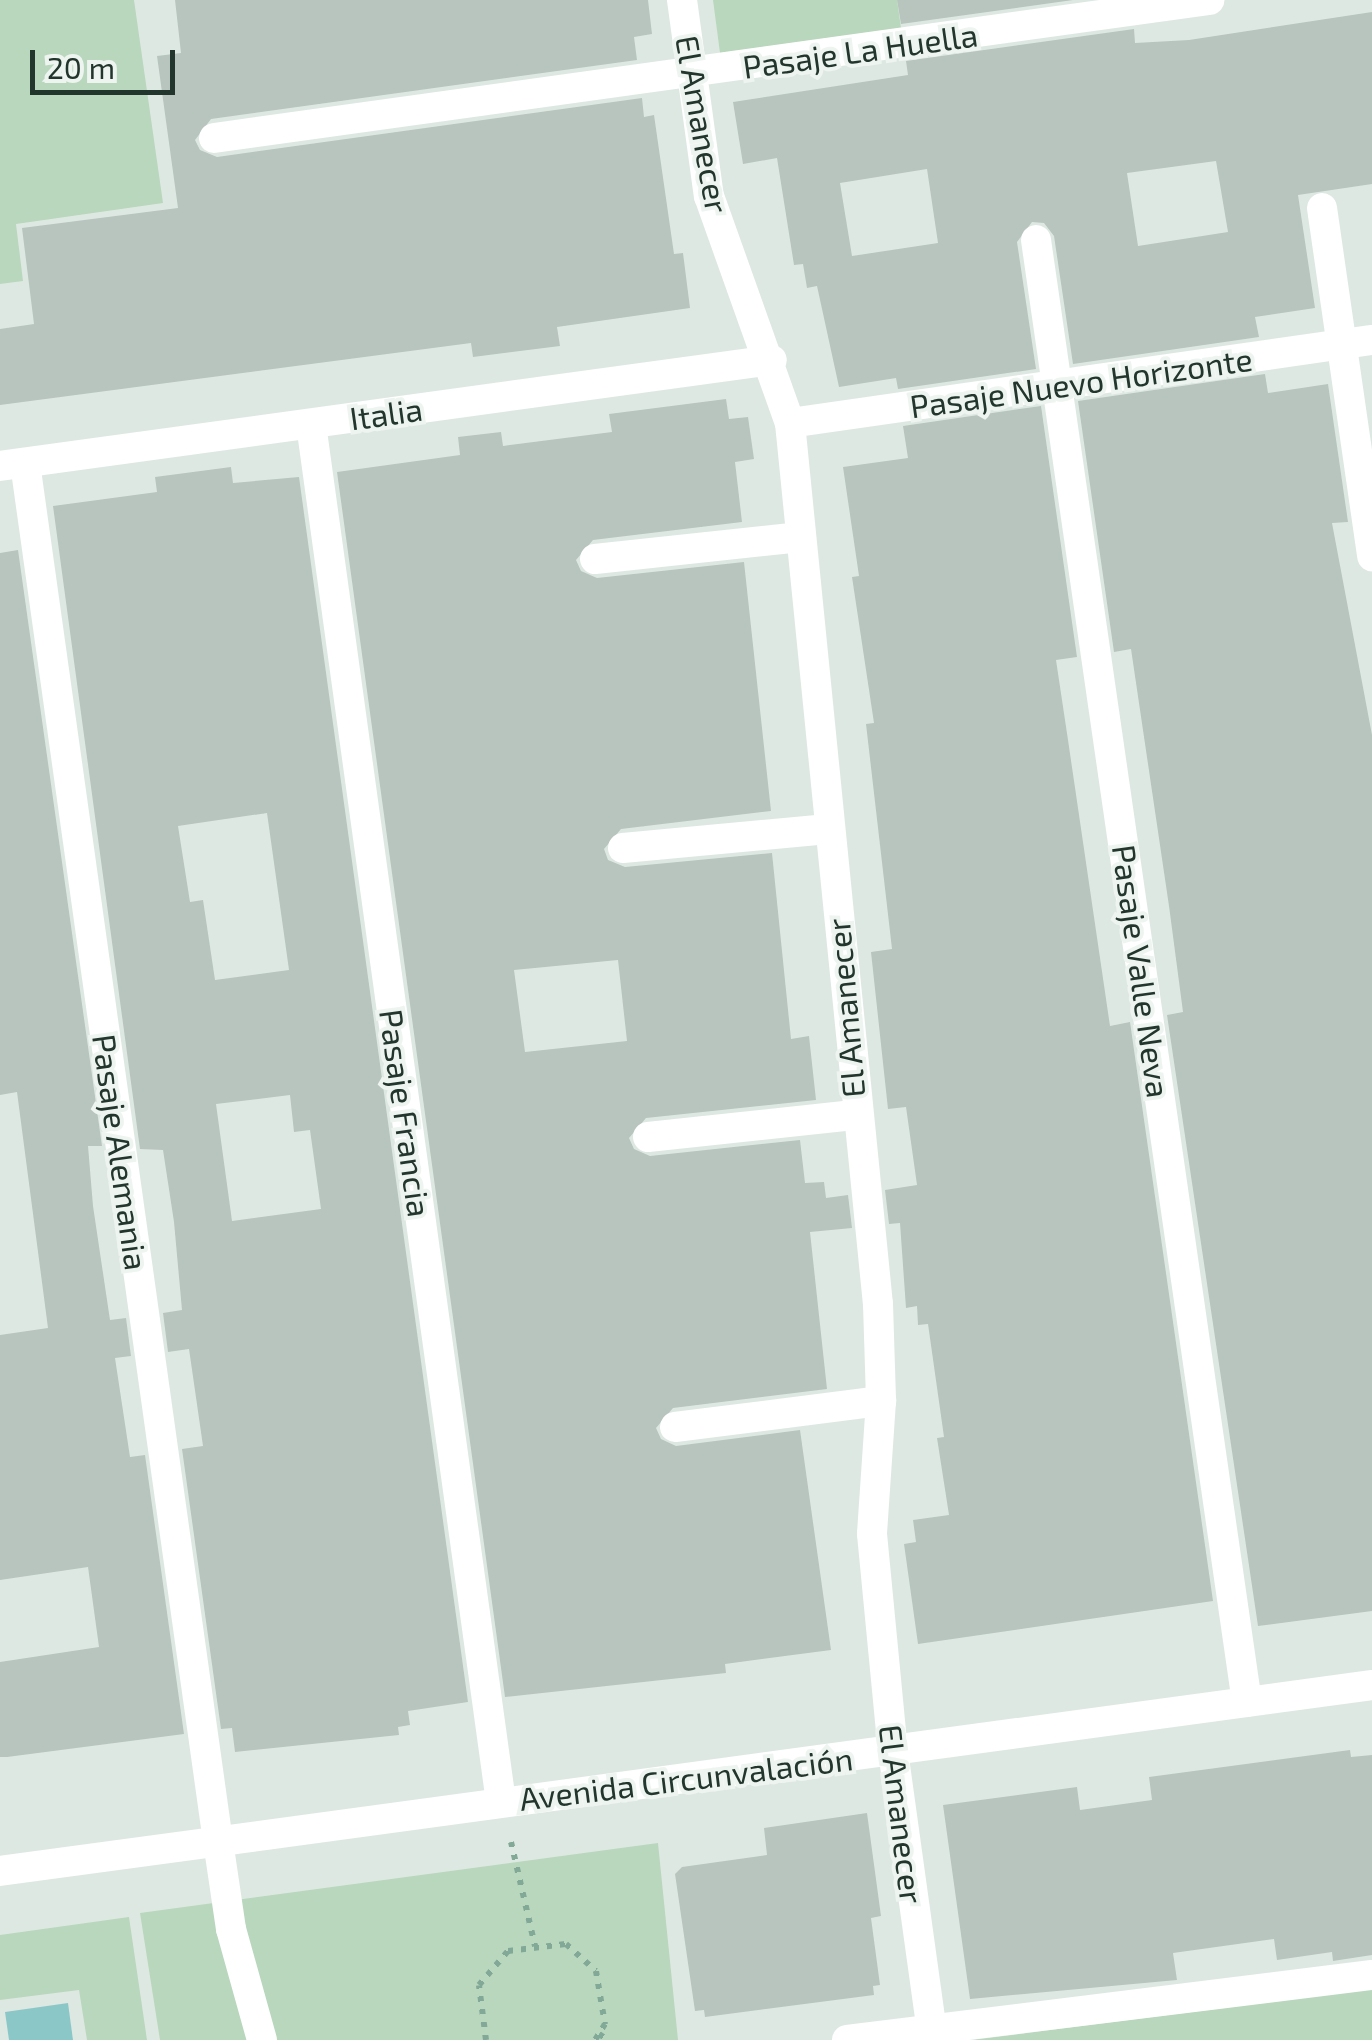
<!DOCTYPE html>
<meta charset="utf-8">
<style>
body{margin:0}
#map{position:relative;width:1372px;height:2040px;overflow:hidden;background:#dee8e2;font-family:"Exo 2",sans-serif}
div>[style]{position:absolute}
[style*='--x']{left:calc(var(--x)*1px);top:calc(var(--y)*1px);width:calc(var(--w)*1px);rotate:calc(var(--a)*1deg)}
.green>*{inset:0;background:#b9d7bd}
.water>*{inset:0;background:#8cc7c8}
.building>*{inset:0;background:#b7c5be}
.path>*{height:6px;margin-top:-3px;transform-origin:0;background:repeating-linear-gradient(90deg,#82a897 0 5px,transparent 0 13px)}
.minor>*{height:30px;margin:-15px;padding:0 15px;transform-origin:15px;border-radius:15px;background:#fff}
span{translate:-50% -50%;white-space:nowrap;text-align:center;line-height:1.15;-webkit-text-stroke:8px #eef5f1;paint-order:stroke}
.street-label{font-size:32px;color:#22362d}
.scale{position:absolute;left:30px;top:50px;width:145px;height:45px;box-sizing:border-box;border:5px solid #22362d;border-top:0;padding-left:12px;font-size:30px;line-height:35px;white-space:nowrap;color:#22362d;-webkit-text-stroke:8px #eef5f1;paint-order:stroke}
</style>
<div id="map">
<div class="green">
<i style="clip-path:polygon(0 0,134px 0,163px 203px,16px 224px,23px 281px,0 284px)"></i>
<i style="clip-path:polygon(713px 0,897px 0,901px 28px,720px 53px)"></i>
<i style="clip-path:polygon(658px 1843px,678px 2040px,160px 2040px,140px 1913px)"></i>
<i style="clip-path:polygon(129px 1917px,147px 2040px,87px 2040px,79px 1990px,0 2000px,0 1935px)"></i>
<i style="clip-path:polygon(1372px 1989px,1372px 2040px,972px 2040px)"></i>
</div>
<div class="water">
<i style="clip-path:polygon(68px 2003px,73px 2040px,9px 2040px,5px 2012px)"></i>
</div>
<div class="building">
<i style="clip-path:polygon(175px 0,648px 0,652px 34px,634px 37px,637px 60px,211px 119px,195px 140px,200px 150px,217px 157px,642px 98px,644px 117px,654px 115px,674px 254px,683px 253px,690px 308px,557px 327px,560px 346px,473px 357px,471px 343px,0 405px,0 329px,34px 324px,22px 228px,178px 208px,157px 56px,181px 53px)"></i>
<i style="clip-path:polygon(897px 0,1073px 0,901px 24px)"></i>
<i style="clip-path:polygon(evenodd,1372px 12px,1372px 184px,1298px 195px,1315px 308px,1255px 317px,1259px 337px,1073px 364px,1054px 236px,1044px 223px,1032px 222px,1017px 242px,1036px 369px,898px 389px,896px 378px,839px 387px,817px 286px,807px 288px,803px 264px,794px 265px,777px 158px,743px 164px,733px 102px,908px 75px,906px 61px,1134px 29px,1135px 43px,1189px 40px,1372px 12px,1216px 161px,1228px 232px,1138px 246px,1127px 173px,1216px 161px,1372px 12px,927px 169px,938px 243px,852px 256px,840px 183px,927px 169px)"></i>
<i style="clip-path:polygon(1265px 374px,1268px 393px,1328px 384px,1348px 522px,1332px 523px,1372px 735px,1372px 1611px,1258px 1626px,1167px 1015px,1183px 1012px,1169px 906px,1131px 649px,1114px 652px,1078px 401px)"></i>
<i style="clip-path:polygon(evenodd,726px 399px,729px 419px,748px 417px,754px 459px,735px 462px,742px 522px,593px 540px,576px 560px,581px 571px,597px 578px,744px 562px,771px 811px,621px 829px,604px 849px,608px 860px,625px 867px,772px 853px,791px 1039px,809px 1036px,816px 1100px,646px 1118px,629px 1138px,634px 1149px,650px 1156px,800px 1140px,805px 1183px,824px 1182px,826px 1198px,848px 1195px,852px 1228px,810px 1232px,827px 1389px,673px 1408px,656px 1428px,661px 1439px,676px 1446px,800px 1430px,831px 1650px,725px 1664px,726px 1673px,505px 1697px,337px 472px,460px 455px,458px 437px,501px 432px,503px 446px,612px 432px,609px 414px,726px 399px,618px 960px,627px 1041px,525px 1052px,514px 970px,618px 960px)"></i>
<i style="clip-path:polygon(1041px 406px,1077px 657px,1056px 660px,1068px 740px,1110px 1026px,1130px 1022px,1213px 1601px,918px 1644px,904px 1544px,916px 1542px,913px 1520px,949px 1515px,937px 1438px,944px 1437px,928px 1324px,918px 1325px,917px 1306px,906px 1308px,900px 1223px,889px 1224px,885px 1190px,917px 1185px,906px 1107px,888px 1109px,871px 952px,892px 949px,866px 724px,874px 723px,852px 577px,859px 576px,843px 467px,908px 458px,903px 426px)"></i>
<i style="clip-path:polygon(evenodd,231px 467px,233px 483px,299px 477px,468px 1702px,408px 1711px,410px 1725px,398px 1727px,399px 1735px,235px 1752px,232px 1728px,221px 1729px,182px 1449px,203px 1446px,189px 1349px,168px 1352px,163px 1313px,182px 1310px,174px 1222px,163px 1150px,140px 1149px,53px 506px,157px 492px,155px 477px,231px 467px,267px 813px,289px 970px,215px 980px,203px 900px,190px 902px,178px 826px,267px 813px,231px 467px,290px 1095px,294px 1132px,310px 1130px,321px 1209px,232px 1221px,216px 1104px,290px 1095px)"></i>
<i style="clip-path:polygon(18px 550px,102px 1146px,88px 1146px,93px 1206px,110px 1320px,126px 1318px,131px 1356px,115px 1358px,130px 1457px,145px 1455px,184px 1734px,7px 1757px,0 1757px,0 1662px,99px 1647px,88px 1567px,0 1580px,0 1335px,48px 1328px,17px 1092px,0 1095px,0 553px)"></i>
<i style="clip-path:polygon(1350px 1750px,1351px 1757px,1372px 1755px,1372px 1955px,1333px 1961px,1332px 1952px,1277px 1960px,1274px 1939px,1173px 1953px,1177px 1980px,970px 1999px,943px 1805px,1077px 1787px,1080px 1810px,1152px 1800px,1149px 1777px)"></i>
<i style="clip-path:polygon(867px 1813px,881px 1916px,871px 1918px,880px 1985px,873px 1986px,874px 1995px,705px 2017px,704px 2010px,695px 2011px,675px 1874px,682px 1867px,767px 1855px,764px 1828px)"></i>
</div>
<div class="path">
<i style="--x:511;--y:1842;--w:107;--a:77"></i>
<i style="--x:599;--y:2034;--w:11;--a:34"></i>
<i style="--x:486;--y:2040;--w:55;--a:-97.3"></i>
<i style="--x:479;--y:1985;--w:45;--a:-49.5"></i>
<i style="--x:508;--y:1951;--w:58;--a:-6.9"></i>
<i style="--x:566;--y:1944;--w:40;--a:42"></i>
<i style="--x:596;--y:1971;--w:54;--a:80.4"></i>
<i style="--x:605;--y:2024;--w:19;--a:122"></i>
</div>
<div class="minor">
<i style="--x:682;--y:0;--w:198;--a:82.2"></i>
<i style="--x:709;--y:196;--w:241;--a:70.4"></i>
<i style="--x:790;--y:423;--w:885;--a:84.3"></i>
<i style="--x:878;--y:1304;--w:97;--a:88.2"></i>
<i style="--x:881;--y:1401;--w:133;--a:93.9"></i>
<i style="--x:872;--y:1534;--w:218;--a:84.5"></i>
<i style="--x:893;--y:1751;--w:292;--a:82.1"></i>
<i style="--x:214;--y:138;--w:1005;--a:-7.9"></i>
<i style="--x:1322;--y:208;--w:352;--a:81.8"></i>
<i style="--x:1036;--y:240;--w:1477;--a:81.79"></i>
<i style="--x:790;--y:423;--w:588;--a:-8.12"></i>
<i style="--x:311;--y:424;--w:1391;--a:82.15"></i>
<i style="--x:25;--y:463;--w:1391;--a:82.03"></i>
<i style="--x:218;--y:1841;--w:89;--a:81.6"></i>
<i style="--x:231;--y:1929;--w:115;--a:74.4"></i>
<i style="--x:0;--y:466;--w:779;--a:-7.82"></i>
<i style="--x:595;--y:559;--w:207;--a:-6.1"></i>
<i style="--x:623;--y:848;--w:206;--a:-5.3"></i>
<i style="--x:648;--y:1137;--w:207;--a:-6.1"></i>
<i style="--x:675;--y:1427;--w:208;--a:-7.2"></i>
<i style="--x:0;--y:1871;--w:1385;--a:-7.72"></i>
<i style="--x:847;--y:2040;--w:529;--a:-7.06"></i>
</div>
<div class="street-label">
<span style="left:860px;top:50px;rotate:-8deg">Pasaje La Huella</span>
<span style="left:703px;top:124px;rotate:80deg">El Amanecer</span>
<span style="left:1081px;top:382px;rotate:-8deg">Pasaje Nuevo Horizonte</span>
<span style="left:386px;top:413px;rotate:-8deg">Italia</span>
<span style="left:1142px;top:971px;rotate:82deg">Pasaje Valle Neva</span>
<span style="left:845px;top:1008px;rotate:-95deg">El Amanecer</span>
<span style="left:406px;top:1113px;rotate:82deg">Pasaje Francia</span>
<span style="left:121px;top:1152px;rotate:82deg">Pasaje Alemania</span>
<span style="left:686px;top:1778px;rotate:-7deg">Avenida Circunvalación</span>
<span style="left:902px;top:1814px;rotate:83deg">El Amanecer</span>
</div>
<div class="scale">20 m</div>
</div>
